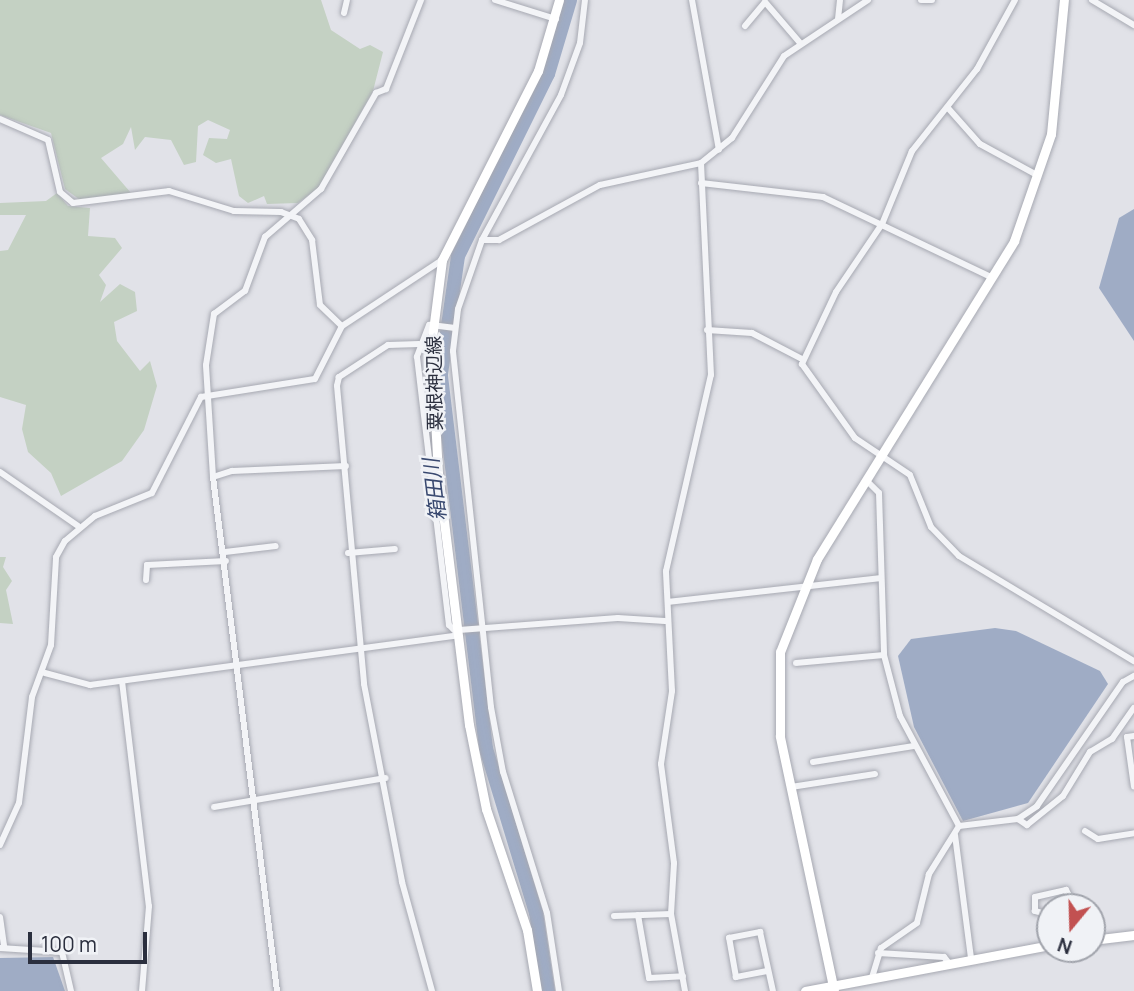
<!DOCTYPE html>
<meta charset="utf-8">
<style>
body{margin:0}
#map{position:relative;width:1134px;height:991px;overflow:hidden;background:#e1e2e8;font-family:Manrope,"Noto Sans JP",sans-serif}
div>[style]{position:absolute}
[style*='--x']{left:calc(var(--x)*1px);top:calc(var(--y)*1px);width:calc(var(--w)*1px);rotate:calc(var(--a)*1deg)}
.green>*{inset:0;background:#c4d1c3}
.water>*{inset:0;background:#9facc5}
.river>*{height:14px;margin:-7px;padding:0 7px;transform-origin:7px;border-radius:7px;background:#9facc5}
.roads{filter:drop-shadow(0 0 2px #a7a9b2) drop-shadow(0 0 2px #a7a9b2)}
.street>*{height:6px;margin:-3px;padding:0 3px;transform-origin:3px;border-radius:3px;background:#f3f4f7}
.secondary>*{height:9px;margin:-4.5px;padding:0 4.5px;transform-origin:4.5px;border-radius:4.5px;background:#fff}
span{translate:-50% -50%;white-space:nowrap;text-align:center;line-height:1.15;-webkit-text-stroke:5px #f0f2f6;paint-order:stroke}
.street-label{font-size:19px;color:#2b2f3e}
.water-label{font-size:21px;color:#38486f;font-style:italic}
.north{position:absolute;left:1036px;top:893px;width:70px;height:70px;box-sizing:border-box;background:#f0f2f6;border:2px solid #a1a4ac;border-radius:50%;rotate:199deg;font-size:19px;font-weight:700;line-height:28px;text-align:center;color:#2b2f3e}
.north::after{content:'';display:block;margin:auto;width:24px;height:32px;background:#c25151;clip-path:polygon(50% 0,100% 100%,50% 72%,0 100%)}
.scale{position:absolute;left:28px;top:932px;width:119px;height:32px;box-sizing:border-box;border:4px solid #2b2f3e;border-top:0;padding-left:9px;font-size:21px;line-height:24px;white-space:nowrap;color:#2b2f3e;-webkit-text-stroke:5px #f0f2f6;paint-order:stroke}
</style>
<div id="map">
<div class="green">
<i style="clip-path:polygon(0 0,321px 0,331px 30px,360px 49px,370px 45px,383px 52px,373px 91px,318px 188px,298px 203px,267px 204px,264px 196px,248px 203px,239px 196px,231px 159px,216px 163px,203px 155px,209px 138px,227px 139px,230px 130px,208px 120px,198px 126px,196px 162px,184px 165px,171px 140px,145px 137px,135px 150px,131px 127px,123px 144px,101px 158px,131px 193px,83px 202px,65px 189px,51px 133px,0 115px)"></i>
<i style="clip-path:polygon(57px 193px,68px 206px,90px 208px,88px 236px,115px 238px,122px 248px,99px 275px,106px 285px,100px 302px,120px 284px,135px 292px,137px 311px,114px 322px,117px 341px,140px 371px,150px 361px,157px 386px,144px 430px,122px 461px,61px 496px,51px 473px,28px 452px,22px 429px,26px 405px,0 397px,0 251px,8px 250px,26px 215px,0 215px,0 203px,46px 201px)"></i>
<i style="clip-path:polygon(0 557px,6px 557px,3px 567px,12px 581px,6px 590px,13px 624px,0 623px)"></i>
</div>
<div class="water">
<i style="clip-path:polygon(1134px 209px,1134px 341px,1099px 288px,1119px 218px)"></i>
<i style="clip-path:polygon(995px 628px,1016px 631px,1100px 671px,1108px 684px,1028px 803px,963px 821px,914px 727px,898px 656px,911px 639px)"></i>
<i style="clip-path:polygon(53px 957px,65px 991px,0 991px,0 958px)"></i>
</div>
<div class="river">
<i style="--x:548;--y:991;--w:79;--a:-98.7"></i>
<i style="--x:536;--y:913;--w:172;--a:-106.9"></i>
<i style="--x:486;--y:748;--w:377;--a:-96.9"></i>
<i style="--x:441;--y:374;--w:119;--a:-81.8"></i>
<i style="--x:458;--y:256;--w:203;--a:-63.7"></i>
<i style="--x:548;--y:74;--w:77;--a:-73.4"></i>
</div>
<div class="roads">
<div class="street">
<i style="--x:495;--y:0;--w:64;--a:17.3"></i>
<i style="--x:692;--y:0;--w:152;--a:79.8"></i>
<i style="--x:921;--y:0;--w:11;--a:0"></i>
<i style="--x:1015;--y:0;--w:79;--a:118.8"></i>
<i style="--x:977;--y:69;--w:105;--a:128.4"></i>
<i style="--x:912;--y:151;--w:79;--a:112.3"></i>
<i style="--x:882;--y:224;--w:82;--a:124.1"></i>
<i style="--x:836;--y:292;--w:80;--a:115.3"></i>
<i style="--x:802;--y:364;--w:91;--a:54.4"></i>
<i style="--x:855;--y:438;--w:66;--a:33.9"></i>
<i style="--x:910;--y:475;--w:56;--a:68"></i>
<i style="--x:931;--y:527;--w:40;--a:46"></i>
<i style="--x:959;--y:556;--w:204;--a:31"></i>
<i style="--x:1092;--y:0;--w:49;--a:30.8"></i>
<i style="--x:344;--y:13;--w:13;--a:-77"></i>
<i style="--x:838;--y:19;--w:19;--a:-84"></i>
<i style="--x:745;--y:26;--w:31;--a:-50"></i>
<i style="--x:765;--y:2;--w:55;--a:49.4"></i>
<i style="--x:948;--y:108;--w:48;--a:48.4"></i>
<i style="--x:980;--y:144;--w:65;--a:28.5"></i>
<i style="--x:0;--y:119;--w:52;--a:23.6"></i>
<i style="--x:48;--y:140;--w:53;--a:77"></i>
<i style="--x:60;--y:192;--w:17;--a:40"></i>
<i style="--x:73;--y:203;--w:97;--a:-7.1"></i>
<i style="--x:169;--y:191;--w:68;--a:17.1"></i>
<i style="--x:234;--y:211;--w:47;--a:1.2"></i>
<i style="--x:281;--y:212;--w:19;--a:21"></i>
<i style="--x:299;--y:219;--w:25;--a:58"></i>
<i style="--x:312;--y:240;--w:65;--a:83"></i>
<i style="--x:320;--y:305;--w:30;--a:44"></i>
<i style="--x:701;--y:183;--w:123;--a:6.5"></i>
<i style="--x:823;--y:197;--w:186;--a:25.5"></i>
<i style="--x:482;--y:240;--w:17;--a:0"></i>
<i style="--x:499;--y:240;--w:115;--a:-28.6"></i>
<i style="--x:600;--y:185;--w:103;--a:-12.3"></i>
<i style="--x:701;--y:163;--w:40;--a:-39"></i>
<i style="--x:732;--y:138;--w:97;--a:-57.6"></i>
<i style="--x:784;--y:56;--w:101;--a:-33.7"></i>
<i style="--x:455;--y:328;--w:26;--a:-173"></i>
<i style="--x:429;--y:325;--w:34;--a:111"></i>
<i style="--x:417;--y:357;--w:270;--a:83.2"></i>
<i style="--x:449;--y:625;--w:13;--a:45"></i>
<i style="--x:707;--y:330;--w:45;--a:3.8"></i>
<i style="--x:752;--y:333;--w:56;--a:27.5"></i>
<i style="--x:419;--y:344;--w:31;--a:178"></i>
<i style="--x:388;--y:345;--w:59;--a:146.9"></i>
<i style="--x:339;--y:377;--w:9;--a:103"></i>
<i style="--x:337;--y:386;--w:299;--a:84.8"></i>
<i style="--x:364;--y:684;--w:202;--a:79.1"></i>
<i style="--x:402;--y:882;--w:113;--a:74.6"></i>
<i style="--x:0;--y:472;--w:95;--a:34.7"></i>
<i style="--x:213;--y:477;--w:20;--a:-18"></i>
<i style="--x:232;--y:471;--w:114;--a:-2.5"></i>
<i style="--x:866;--y:480;--w:18;--a:45"></i>
<i style="--x:879;--y:493;--w:162;--a:88.2"></i>
<i style="--x:884;--y:655;--w:63;--a:75.3"></i>
<i style="--x:900;--y:716;--w:125;--a:61.8"></i>
<i style="--x:959;--y:826;--w:57;--a:122"></i>
<i style="--x:929;--y:874;--w:50;--a:103.8"></i>
<i style="--x:917;--y:923;--w:44;--a:145.2"></i>
<i style="--x:881;--y:948;--w:31;--a:107"></i>
<i style="--x:225;--y:552;--w:51;--a:-6.7"></i>
<i style="--x:348;--y:553;--w:47;--a:-4.9"></i>
<i style="--x:146;--y:580;--w:15;--a:-86"></i>
<i style="--x:147;--y:565;--w:79;--a:-2.9"></i>
<i style="--x:668;--y:602;--w:214;--a:-6.4"></i>
<i style="--x:459;--y:630;--w:159;--a:-4.3"></i>
<i style="--x:618;--y:618;--w:47;--a:3.7"></i>
<i style="--x:796;--y:663;--w:88;--a:-5.2"></i>
<i style="--x:45;--y:673;--w:47;--a:14.9"></i>
<i style="--x:90;--y:685;--w:372;--a:-7.7"></i>
<i style="--x:122;--y:681;--w:227;--a:83.2"></i>
<i style="--x:149;--y:906;--w:85;--a:94.7"></i>
<i style="--x:1134;--y:736;--w:7;--a:172"></i>
<i style="--x:1127;--y:737;--w:50;--a:82"></i>
<i style="--x:813;--y:762;--w:102;--a:-9"></i>
<i style="--x:791;--y:787;--w:85;--a:-8.8"></i>
<i style="--x:214;--y:807;--w:174;--a:-9.6"></i>
<i style="--x:1018;--y:819;--w:11;--a:34"></i>
<i style="--x:1027;--y:825;--w:46;--a:-38.9"></i>
<i style="--x:1063;--y:796;--w:52;--a:-58.5"></i>
<i style="--x:1090;--y:752;--w:26;--a:-31"></i>
<i style="--x:1112;--y:739;--w:38;--a:-55"></i>
<i style="--x:959;--y:826;--w:59;--a:-6.8"></i>
<i style="--x:1018;--y:819;--w:23;--a:-34"></i>
<i style="--x:1037;--y:806;--w:151;--a:-55.3"></i>
<i style="--x:1123;--y:682;--w:13;--a:-29"></i>
<i style="--x:1085;--y:831;--w:15;--a:32"></i>
<i style="--x:1098;--y:839;--w:36;--a:-9"></i>
<i style="--x:955;--y:835;--w:124;--a:82.6"></i>
<i style="--x:0;--y:845;--w:46;--a:-65.7"></i>
<i style="--x:19;--y:803;--w:107;--a:-83"></i>
<i style="--x:32;--y:697;--w:55;--a:-69.9"></i>
<i style="--x:51;--y:645;--w:88;--a:-86.7"></i>
<i style="--x:56;--y:557;--w:18;--a:-61"></i>
<i style="--x:65;--y:541;--w:39;--a:-40"></i>
<i style="--x:95;--y:516;--w:61;--a:-22"></i>
<i style="--x:152;--y:493;--w:108;--a:-63"></i>
<i style="--x:201;--y:397;--w:115;--a:-9"></i>
<i style="--x:315;--y:379;--w:59;--a:-63"></i>
<i style="--x:342;--y:326;--w:120;--a:-33.4"></i>
<i style="--x:638;--y:915;--w:64;--a:80.1"></i>
<i style="--x:649;--y:978;--w:34;--a:-3"></i>
<i style="--x:1050;--y:915;--w:16;--a:-165"></i>
<i style="--x:1035;--y:911;--w:14;--a:-90"></i>
<i style="--x:1035;--y:897;--w:32;--a:-13"></i>
<i style="--x:1066;--y:890;--w:19;--a:62"></i>
<i style="--x:614;--y:916;--w:57;--a:-2"></i>
<i style="--x:0;--y:917;--w:30;--a:82"></i>
<i style="--x:0;--y:948;--w:62;--a:3.7"></i>
<i style="--x:62;--y:952;--w:40;--a:77"></i>
<i style="--x:878;--y:953;--w:66;--a:3.5"></i>
<i style="--x:944;--y:957;--w:6;--a:51"></i>
<i style="--x:767;--y:971;--w:32;--a:169"></i>
<i style="--x:736;--y:977;--w:40;--a:-100"></i>
<i style="--x:729;--y:938;--w:32;--a:-11"></i>
<i style="--x:760;--y:932;--w:60;--a:77.6"></i>
<i style="--x:277;--y:991;--w:518;--a:-97.1"></i>
<i style="--x:213;--y:477;--w:112;--a:-93.6"></i>
<i style="--x:206;--y:365;--w:52;--a:-81.1"></i>
<i style="--x:214;--y:314;--w:39;--a:-37"></i>
<i style="--x:245;--y:291;--w:58;--a:-69.7"></i>
<i style="--x:265;--y:237;--w:74;--a:-40.6"></i>
<i style="--x:321;--y:189;--w:111;--a:-60.2"></i>
<i style="--x:376;--y:93;--w:11;--a:-22"></i>
<i style="--x:386;--y:89;--w:96;--a:-68.5"></i>
<i style="--x:559;--y:991;--w:79;--a:-98.7"></i>
<i style="--x:547;--y:913;--w:148;--a:-107.3"></i>
<i style="--x:503;--y:772;--w:66;--a:-100.5"></i>
<i style="--x:491;--y:707;--w:358;--a:-96.1"></i>
<i style="--x:453;--y:351;--w:42;--a:-83.2"></i>
<i style="--x:458;--y:309;--w:73;--a:-70.8"></i>
<i style="--x:482;--y:240;--w:165;--a:-61.4"></i>
<i style="--x:561;--y:95;--w:55;--a:-69.9"></i>
<i style="--x:580;--y:43;--w:43;--a:-83.4"></i>
<i style="--x:685;--y:991;--w:78;--a:-100.3"></i>
<i style="--x:671;--y:914;--w:51;--a:-86.6"></i>
<i style="--x:674;--y:863;--w:100;--a:-97.5"></i>
<i style="--x:661;--y:764;--w:74;--a:-81.4"></i>
<i style="--x:672;--y:691;--w:120;--a:-92.9"></i>
<i style="--x:666;--y:571;--w:201;--a:-77.1"></i>
<i style="--x:711;--y:375;--w:212;--a:-92.7"></i>
</div>
<div class="secondary">
<i style="--x:1092;--y:940;--w:42;--a:-6.8"></i>
<i style="--x:537;--y:991;--w:62;--a:-99.3"></i>
<i style="--x:527;--y:930;--w:128;--a:-108.7"></i>
<i style="--x:486;--y:809;--w:86;--a:-101.4"></i>
<i style="--x:469;--y:725;--w:253;--a:-97"></i>
<i style="--x:438;--y:474;--w:128;--a:-93.1"></i>
<i style="--x:431;--y:346;--w:87;--a:-82.7"></i>
<i style="--x:442;--y:260;--w:212;--a:-63.1"></i>
<i style="--x:538;--y:71;--w:74;--a:-73.5"></i>
<i style="--x:805;--y:991;--w:249;--a:-10.6"></i>
<i style="--x:834;--y:991;--w:261;--a:-102"></i>
<i style="--x:780;--y:736;--w:84;--a:-90"></i>
<i style="--x:780;--y:652;--w:100;--a:-68.3"></i>
<i style="--x:817;--y:559;--w:374;--a:-58.2"></i>
<i style="--x:1014;--y:241;--w:113;--a:-70.9"></i>
<i style="--x:1051;--y:134;--w:135;--a:-84.5"></i>
</div>
</div>
<div class="street-label">
<span style="left:435px;top:383px;rotate:-91deg">粟根神辺線</span>
</div>
<div class="water-label">
<span style="left:434px;top:490px;rotate:-97deg">箱田川</span>
</div>
<div class="north">N</div>
<div class="scale">100 m</div>
</div>
